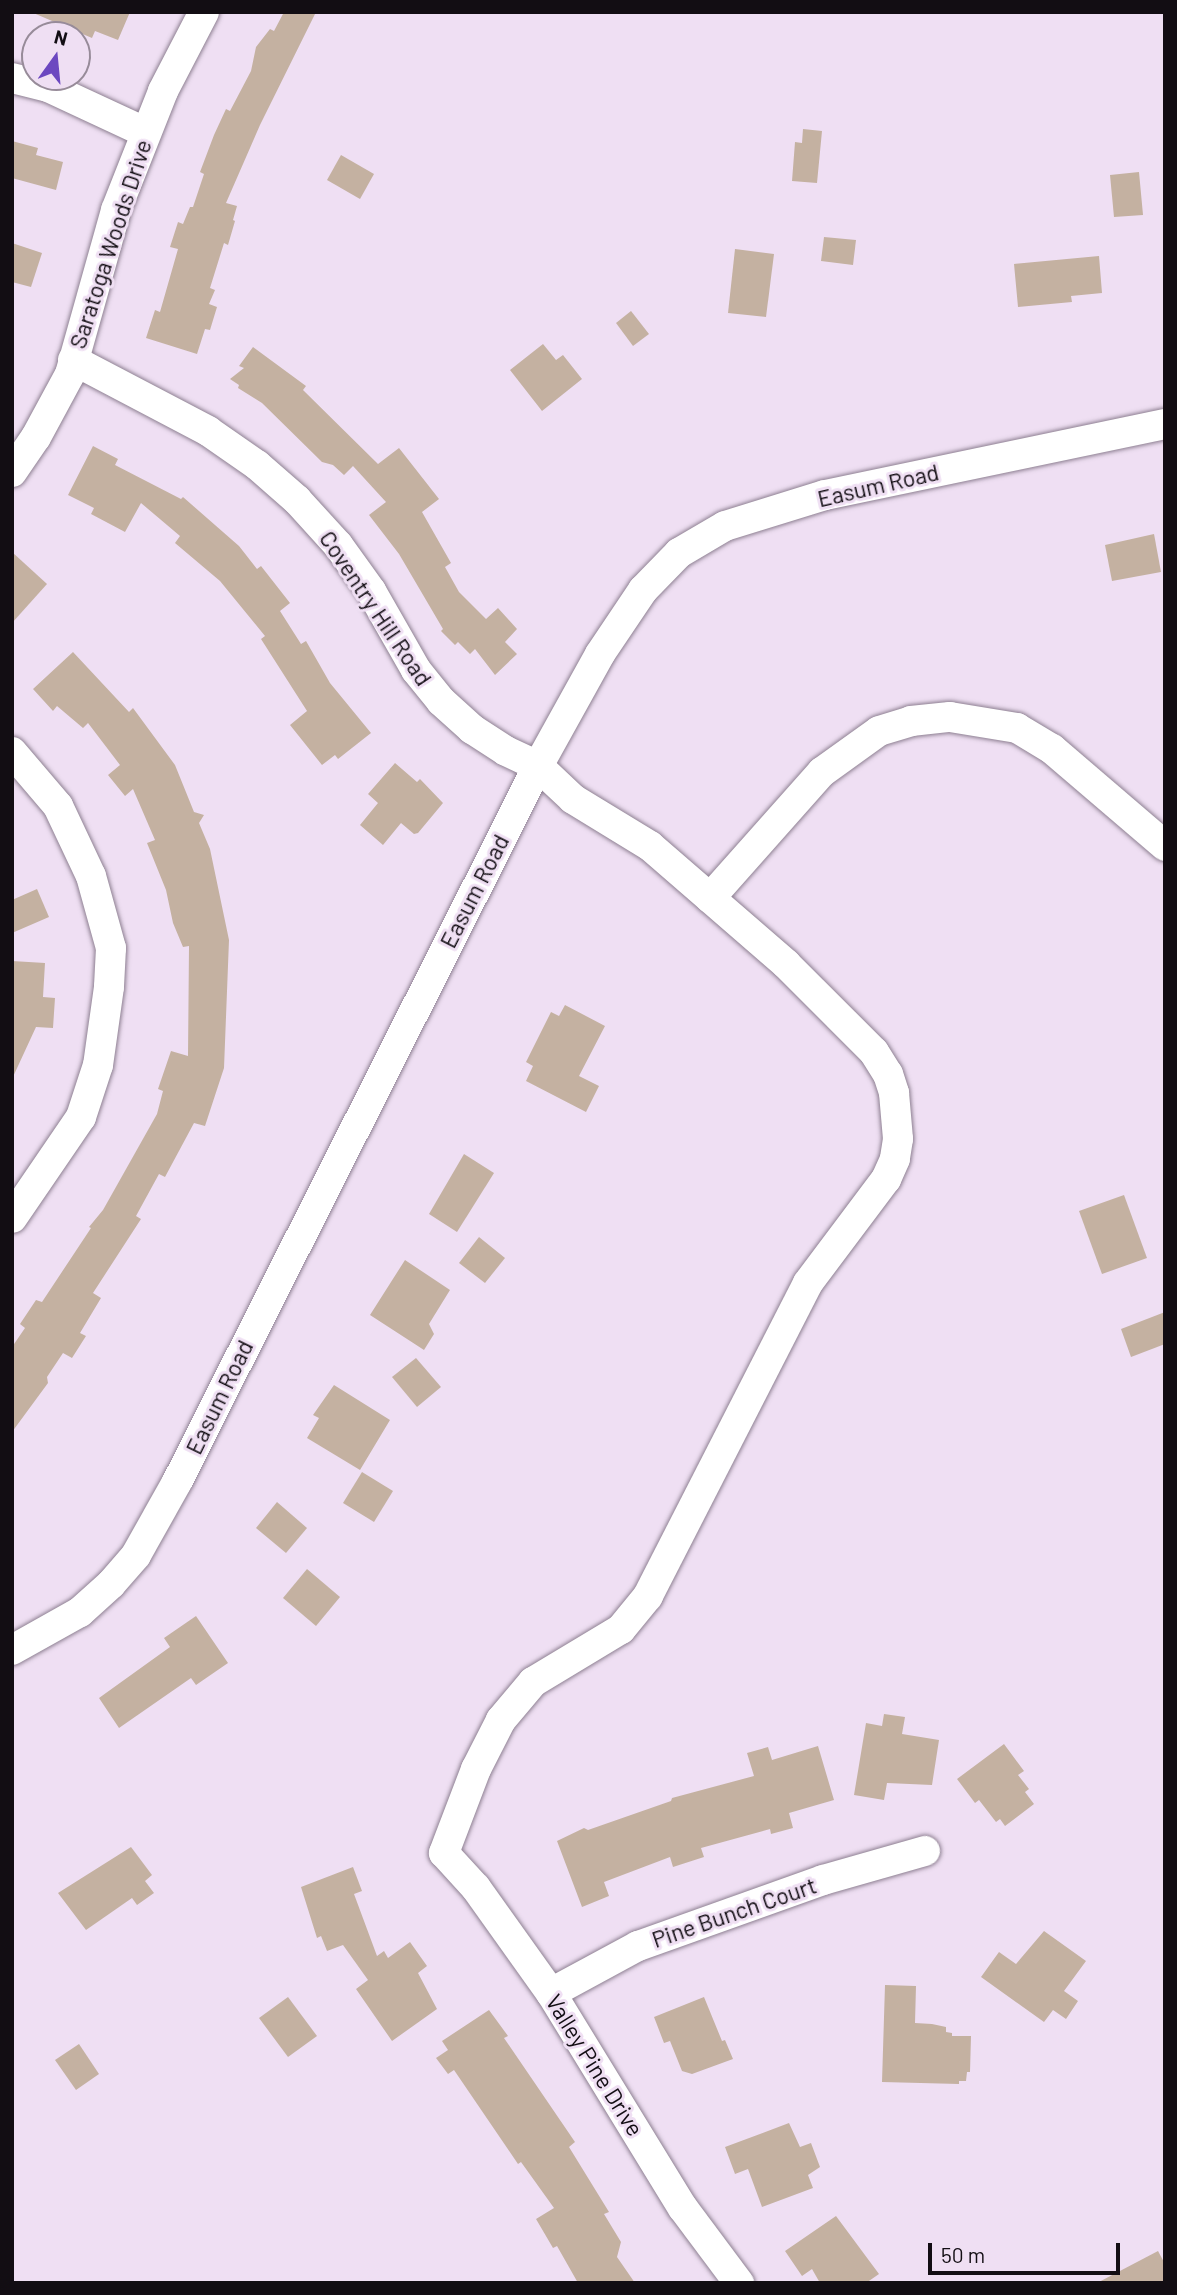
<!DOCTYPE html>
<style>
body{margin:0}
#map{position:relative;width:1177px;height:2295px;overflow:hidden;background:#efdff3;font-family:Barlow,sans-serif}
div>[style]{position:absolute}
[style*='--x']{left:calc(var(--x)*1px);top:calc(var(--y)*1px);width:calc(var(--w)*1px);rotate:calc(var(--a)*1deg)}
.building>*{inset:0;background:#c4b1a1}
.roads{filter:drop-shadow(0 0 2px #8e8092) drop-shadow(0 0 2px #8e8092)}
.minor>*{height:30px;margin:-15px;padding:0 15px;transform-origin:15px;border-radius:15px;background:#fff}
span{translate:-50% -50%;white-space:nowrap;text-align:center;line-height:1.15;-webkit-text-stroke:6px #efdff3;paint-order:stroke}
.street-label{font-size:23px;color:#120d13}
.frame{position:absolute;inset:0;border:14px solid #120d13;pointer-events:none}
.north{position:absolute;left:21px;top:21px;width:70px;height:70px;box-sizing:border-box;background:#efdff3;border:2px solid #978b99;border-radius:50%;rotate:15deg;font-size:19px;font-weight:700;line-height:28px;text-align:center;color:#120d13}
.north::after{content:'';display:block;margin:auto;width:24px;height:32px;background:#6c48c0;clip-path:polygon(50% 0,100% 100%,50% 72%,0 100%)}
.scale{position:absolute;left:928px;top:2243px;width:192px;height:32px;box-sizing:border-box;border:4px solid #120d13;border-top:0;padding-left:9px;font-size:21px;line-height:24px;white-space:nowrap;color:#120d13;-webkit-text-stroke:5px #efdff3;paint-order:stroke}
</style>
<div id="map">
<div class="building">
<i style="clip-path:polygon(31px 12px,130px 12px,118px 40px,95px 31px,92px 38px)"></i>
<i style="clip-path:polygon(284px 12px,316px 12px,260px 125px,226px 203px,237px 206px,233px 220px,235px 221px,228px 245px,224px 243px,210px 288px,215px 290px,209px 304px,217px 307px,210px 330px,205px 329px,197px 354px,146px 338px,155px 310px,160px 312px,178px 249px,170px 247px,178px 222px,183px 224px,190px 207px,193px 207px,204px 174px,200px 172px,214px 135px,226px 109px,230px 111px,251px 71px,256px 47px,270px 29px,274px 31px)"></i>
<i style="clip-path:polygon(803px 129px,822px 131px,817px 183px,792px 181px,795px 142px,802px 143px)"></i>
<i style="clip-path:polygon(12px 141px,38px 148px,36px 155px,63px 162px,56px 190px,12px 178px)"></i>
<i style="clip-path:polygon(341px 155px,374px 174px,360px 199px,327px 180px)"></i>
<i style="clip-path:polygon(1139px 172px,1143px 215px,1114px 217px,1110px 175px)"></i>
<i style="clip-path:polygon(824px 237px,856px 240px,853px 265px,821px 261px)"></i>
<i style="clip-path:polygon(12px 243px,42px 253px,31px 287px,12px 282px)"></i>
<i style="clip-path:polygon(735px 249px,774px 254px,766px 317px,728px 313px)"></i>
<i style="clip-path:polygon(1099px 256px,1102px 293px,1071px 296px,1072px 302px,1018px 307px,1014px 264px)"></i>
<i style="clip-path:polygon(631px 311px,649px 334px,633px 346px,616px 323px)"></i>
<i style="clip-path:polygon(543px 344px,556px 360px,563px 355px,582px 379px,542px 411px,510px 370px)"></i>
<i style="clip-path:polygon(253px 347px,306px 386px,303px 390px,378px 464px,399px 448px,439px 499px,422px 512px,451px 563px,445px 567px,459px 592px,486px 619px,498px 608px,517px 629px,505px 642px,517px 654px,495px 675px,475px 649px,470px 654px,458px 642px,455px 645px,441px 631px,443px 629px,399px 554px,369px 515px,386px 502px,353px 466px,344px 475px,333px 465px,322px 462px,262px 403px,238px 388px,239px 385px,230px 379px,244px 368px,239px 366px)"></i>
<i style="clip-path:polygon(93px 446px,118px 459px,115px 465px,181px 499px,183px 497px,239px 546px,257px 569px,261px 566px,290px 603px,280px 611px,301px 644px,306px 641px,330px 683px,371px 733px,338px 759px,335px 755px,322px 765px,290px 725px,307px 711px,261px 639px,265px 636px,220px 581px,175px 543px,180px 536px,141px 503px,125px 532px,91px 514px,94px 508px,68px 495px)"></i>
<i style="clip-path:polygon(1154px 534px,1161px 572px,1112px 581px,1105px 545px)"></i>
<i style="clip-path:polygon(12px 552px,47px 584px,12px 623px)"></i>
<i style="clip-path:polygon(73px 652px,129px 712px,133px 708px,175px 765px,194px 812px,204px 815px,199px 823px,210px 849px,229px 940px,224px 1068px,205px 1126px,194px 1123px,165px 1177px,159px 1174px,136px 1216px,141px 1219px,93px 1293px,101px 1298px,80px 1333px,86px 1336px,72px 1358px,63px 1353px,47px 1377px,48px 1383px,12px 1432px,12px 1347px,25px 1328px,20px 1324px,36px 1300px,42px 1302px,91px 1228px,89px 1227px,103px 1210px,157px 1114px,163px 1091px,158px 1089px,171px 1051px,188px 1056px,189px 946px,183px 947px,173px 923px,166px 890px,147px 843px,155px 840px,133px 789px,125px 796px,108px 775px,120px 765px,88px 723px,83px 728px,57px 706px,53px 711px,33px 689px)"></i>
<i style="clip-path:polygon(395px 763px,417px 782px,420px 779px,443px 803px,418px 833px,414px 834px,401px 823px,383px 845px,360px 825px,378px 803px,368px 794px)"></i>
<i style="clip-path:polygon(37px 889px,49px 917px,12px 933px,12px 900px)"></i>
<i style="clip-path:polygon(12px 961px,45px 963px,43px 997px,55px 998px,53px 1028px,36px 1027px,12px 1079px)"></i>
<i style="clip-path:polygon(565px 1005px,605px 1026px,579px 1076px,599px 1086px,586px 1112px,526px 1081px,533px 1066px,526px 1062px,551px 1012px,559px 1016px)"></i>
<i style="clip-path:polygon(464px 1154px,494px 1173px,457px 1232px,429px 1214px)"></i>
<i style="clip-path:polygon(1124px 1195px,1147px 1258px,1102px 1274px,1079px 1211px)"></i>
<i style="clip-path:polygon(479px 1237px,505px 1258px,485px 1283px,459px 1263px)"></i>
<i style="clip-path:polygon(405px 1260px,450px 1290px,429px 1324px,434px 1334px,424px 1350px,370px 1315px)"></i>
<i style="clip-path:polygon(1165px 1312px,1165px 1344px,1131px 1357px,1121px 1329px)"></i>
<i style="clip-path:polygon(416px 1358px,441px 1387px,417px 1407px,392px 1377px)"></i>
<i style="clip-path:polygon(334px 1385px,390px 1420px,360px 1470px,307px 1438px,319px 1418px,313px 1415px)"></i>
<i style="clip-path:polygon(362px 1472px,393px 1491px,374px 1522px,343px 1503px)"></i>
<i style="clip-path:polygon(277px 1502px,307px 1528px,286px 1553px,256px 1528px)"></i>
<i style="clip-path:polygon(307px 1569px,340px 1597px,316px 1626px,283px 1598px)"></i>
<i style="clip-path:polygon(196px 1616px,228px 1663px,196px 1685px,191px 1678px,119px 1728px,99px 1698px,170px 1647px,164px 1638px)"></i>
<i style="clip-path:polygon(884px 1714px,905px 1717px,902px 1734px,939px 1740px,932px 1785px,887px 1783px,884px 1800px,854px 1795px,866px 1723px,882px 1726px)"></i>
<i style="clip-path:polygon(1004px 1744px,1024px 1771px,1018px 1775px,1029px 1789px,1025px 1792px,1034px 1804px,1005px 1826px,1000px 1819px,996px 1822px,979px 1800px,975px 1803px,957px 1779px)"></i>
<i style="clip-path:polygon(818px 1746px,834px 1800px,789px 1813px,793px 1828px,771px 1834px,770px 1829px,701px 1848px,704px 1857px,673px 1867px,670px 1857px,604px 1882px,609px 1896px,582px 1907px,557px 1841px,584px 1828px,588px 1830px,671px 1801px,672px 1798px,754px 1776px,747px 1753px,768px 1747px,772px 1760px)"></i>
<i style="clip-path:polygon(131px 1847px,152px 1875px,145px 1881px,154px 1893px,137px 1905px,132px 1898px,86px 1930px,58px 1893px)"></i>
<i style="clip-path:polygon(353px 1867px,362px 1891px,354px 1894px,377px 1956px,384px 1951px,388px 1958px,410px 1942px,427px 1966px,418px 1973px,437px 2009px,392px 2041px,356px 1989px,368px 1980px,343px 1945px,327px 1951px,321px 1936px,317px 1938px,301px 1887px)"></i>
<i style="clip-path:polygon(1044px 1931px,1086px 1961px,1064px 1991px,1078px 2001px,1066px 2019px,1053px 2010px,1044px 2022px,981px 1977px,999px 1952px,1016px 1964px)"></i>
<i style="clip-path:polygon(885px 1985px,916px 1986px,915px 2023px,932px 2024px,946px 2027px,946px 2032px,952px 2033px,952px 2036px,971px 2036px,970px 2072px,967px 2072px,966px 2081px,959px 2081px,959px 2084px,882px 2082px)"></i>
<i style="clip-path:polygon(288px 1997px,317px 2036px,288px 2057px,259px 2018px)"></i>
<i style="clip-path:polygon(704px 1997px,722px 2041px,725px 2040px,733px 2059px,692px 2074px,682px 2071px,670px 2041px,664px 2043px,654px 2017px)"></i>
<i style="clip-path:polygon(489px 2010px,508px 2036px,504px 2038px,575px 2142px,569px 2147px,609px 2212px,604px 2214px,621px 2242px,617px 2257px,635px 2283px,578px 2283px,557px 2246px,553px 2248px,536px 2219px,554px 2208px,521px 2162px,518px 2164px,454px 2070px,448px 2074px,436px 2058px,448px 2050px,442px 2041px)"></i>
<i style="clip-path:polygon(79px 2044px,99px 2074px,76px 2090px,55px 2060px)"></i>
<i style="clip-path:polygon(789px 2123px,800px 2147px,811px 2143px,820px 2167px,808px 2175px,813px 2188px,762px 2207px,748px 2169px,735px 2174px,725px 2147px)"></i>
<i style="clip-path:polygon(836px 2216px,879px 2274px,866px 2283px,820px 2283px,812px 2269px,802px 2276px,785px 2251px)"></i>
<i style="clip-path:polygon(1158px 2251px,1165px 2264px,1165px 2283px,1097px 2283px)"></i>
</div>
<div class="roads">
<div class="minor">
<i style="--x:12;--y:78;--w:37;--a:14"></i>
<i style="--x:48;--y:87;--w:107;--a:24.9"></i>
<i style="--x:73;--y:360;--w:153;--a:27.7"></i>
<i style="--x:208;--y:431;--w:60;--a:34.8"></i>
<i style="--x:257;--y:465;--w:53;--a:41.2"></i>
<i style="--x:297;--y:500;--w:61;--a:47.7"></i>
<i style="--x:338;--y:545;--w:57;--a:54.3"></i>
<i style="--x:371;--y:591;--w:91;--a:60.3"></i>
<i style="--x:416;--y:670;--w:40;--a:51"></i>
<i style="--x:441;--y:701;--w:42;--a:42.1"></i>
<i style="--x:472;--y:729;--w:40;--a:32.9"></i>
<i style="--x:506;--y:751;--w:35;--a:25"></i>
<i style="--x:538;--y:766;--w:48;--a:43.3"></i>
<i style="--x:573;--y:799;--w:90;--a:31.4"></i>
<i style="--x:650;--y:846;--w:180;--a:40.9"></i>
<i style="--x:786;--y:964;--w:124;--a:45"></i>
<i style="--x:874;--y:1052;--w:26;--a:58"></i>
<i style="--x:888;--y:1074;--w:20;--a:72"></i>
<i style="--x:894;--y:1093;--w:46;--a:85"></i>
<i style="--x:898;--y:1139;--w:20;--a:99"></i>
<i style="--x:895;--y:1159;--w:22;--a:114"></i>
<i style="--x:886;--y:1179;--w:130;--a:126.9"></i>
<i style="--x:808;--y:1283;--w:352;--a:117.1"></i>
<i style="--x:648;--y:1596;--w:43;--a:129.3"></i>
<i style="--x:621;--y:1629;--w:103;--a:148.9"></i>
<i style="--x:533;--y:1682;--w:50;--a:130.1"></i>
<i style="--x:501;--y:1720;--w:55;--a:117"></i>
<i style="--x:476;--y:1769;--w:90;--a:110.9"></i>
<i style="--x:444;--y:1853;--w:47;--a:47.6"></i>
<i style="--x:476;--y:1888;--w:129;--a:54.5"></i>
<i style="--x:551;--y:1993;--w:252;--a:58.5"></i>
<i style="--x:683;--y:2208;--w:94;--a:53.3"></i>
<i style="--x:12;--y:472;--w:42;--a:-55.6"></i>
<i style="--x:36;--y:437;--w:72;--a:-61.6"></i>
<i style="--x:70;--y:374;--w:170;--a:-74.3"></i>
<i style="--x:116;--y:210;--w:128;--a:-68.4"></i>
<i style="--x:163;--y:91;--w:89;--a:-62.6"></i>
<i style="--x:12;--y:752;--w:71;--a:49.6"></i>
<i style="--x:58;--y:806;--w:77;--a:64.8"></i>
<i style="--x:91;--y:876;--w:75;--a:74.5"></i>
<i style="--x:111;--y:948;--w:39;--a:93"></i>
<i style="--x:109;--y:987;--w:79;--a:98"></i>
<i style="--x:98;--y:1065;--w:55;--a:108.1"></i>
<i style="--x:81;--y:1117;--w:122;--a:124.3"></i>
<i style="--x:710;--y:898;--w:169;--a:-48.4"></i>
<i style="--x:822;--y:772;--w:70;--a:-35.7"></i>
<i style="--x:879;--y:731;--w:34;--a:-17"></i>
<i style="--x:911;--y:721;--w:39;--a:-6"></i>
<i style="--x:950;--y:717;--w:68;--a:9.3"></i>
<i style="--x:1017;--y:728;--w:41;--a:31"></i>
<i style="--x:1052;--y:749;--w:149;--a:40.6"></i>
<i style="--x:12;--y:1650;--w:78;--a:-29.2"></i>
<i style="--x:80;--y:1612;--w:42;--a:-42.1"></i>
<i style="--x:111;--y:1584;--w:38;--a:-49"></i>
<i style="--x:136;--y:1555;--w:84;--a:-60.7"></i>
<i style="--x:177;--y:1482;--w:802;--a:-63.24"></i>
<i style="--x:538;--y:766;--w:128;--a:-61"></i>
<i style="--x:600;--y:654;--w:77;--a:-56.1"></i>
<i style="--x:643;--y:590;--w:52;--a:-45.8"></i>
<i style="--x:679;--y:553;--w:53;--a:-30.4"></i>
<i style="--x:725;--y:526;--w:105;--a:-17.2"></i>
<i style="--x:825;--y:495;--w:347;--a:-11.8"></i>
<i style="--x:551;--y:1993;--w:99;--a:-28.4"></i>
<i style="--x:638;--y:1946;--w:196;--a:-19.6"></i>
<i style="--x:823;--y:1880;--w:106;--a:-15.9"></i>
</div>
</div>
<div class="street-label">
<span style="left:110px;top:244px;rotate:-72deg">Saratoga Woods Drive</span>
<span style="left:878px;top:485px;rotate:-13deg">Easum Road</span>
<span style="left:376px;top:608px;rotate:56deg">Coventry Hill Road</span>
<span style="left:474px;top:891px;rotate:-63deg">Easum Road</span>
<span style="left:219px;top:1397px;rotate:-64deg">Easum Road</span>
<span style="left:734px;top:1912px;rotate:-19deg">Pine Bunch Court</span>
<span style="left:595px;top:2065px;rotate:58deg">Valley Pine Drive</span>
</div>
<div class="frame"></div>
<div class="north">N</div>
<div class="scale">50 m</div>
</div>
